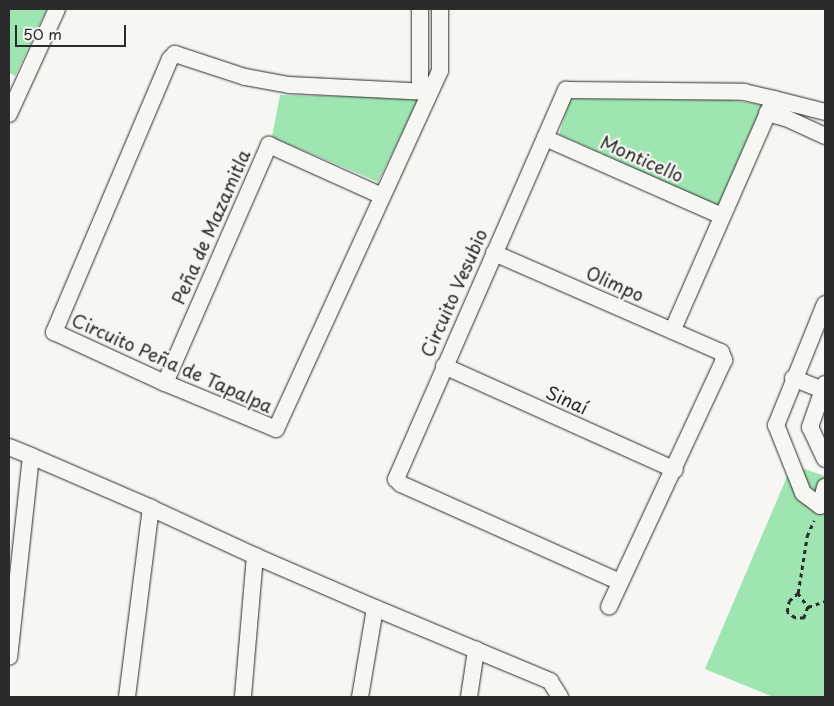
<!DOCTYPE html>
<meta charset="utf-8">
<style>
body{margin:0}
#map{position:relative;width:834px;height:706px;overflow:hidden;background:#f6f6f2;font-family:"Playpen Sans",sans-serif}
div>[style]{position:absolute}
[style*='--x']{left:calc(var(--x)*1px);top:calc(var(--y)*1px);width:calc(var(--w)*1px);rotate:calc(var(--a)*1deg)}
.green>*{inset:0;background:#9fe5b2}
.path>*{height:2.5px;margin-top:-1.25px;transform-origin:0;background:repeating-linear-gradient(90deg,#2b2b2b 0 4px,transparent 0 8px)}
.roads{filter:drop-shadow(0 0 1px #2b2b2b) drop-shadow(0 0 1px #2b2b2b)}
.minor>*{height:16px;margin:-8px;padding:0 8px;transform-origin:8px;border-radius:8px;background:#f6f6f2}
span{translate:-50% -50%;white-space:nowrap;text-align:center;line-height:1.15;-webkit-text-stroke:4.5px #f6f6f2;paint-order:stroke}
.street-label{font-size:18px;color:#2b2b2b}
.frame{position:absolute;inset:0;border:10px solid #2b2b2b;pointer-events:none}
.scale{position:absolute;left:15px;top:25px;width:111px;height:22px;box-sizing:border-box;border:2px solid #2b2b2b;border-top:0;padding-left:6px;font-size:15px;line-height:18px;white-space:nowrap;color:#2b2b2b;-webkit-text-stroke:4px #f6f6f2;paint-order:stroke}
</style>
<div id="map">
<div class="green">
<i style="clip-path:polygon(9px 9px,47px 9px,15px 76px,9px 73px)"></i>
<i style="clip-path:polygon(280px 95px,419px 98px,378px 182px,272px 137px)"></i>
<i style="clip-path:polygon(570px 99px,732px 100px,762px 105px,718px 206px,559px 134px)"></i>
<i style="clip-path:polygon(792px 465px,825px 476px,825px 697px,773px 697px,705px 669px)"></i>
</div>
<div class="path">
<i style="--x:798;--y:593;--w:17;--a:54"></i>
<i style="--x:808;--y:607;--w:12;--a:110"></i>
<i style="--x:804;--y:618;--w:9;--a:180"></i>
<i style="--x:795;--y:618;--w:10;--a:-143"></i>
<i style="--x:787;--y:612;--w:11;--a:-80"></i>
<i style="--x:789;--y:601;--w:12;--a:-42"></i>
<i style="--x:798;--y:593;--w:58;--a:-81"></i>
<i style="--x:807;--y:536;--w:17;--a:-66"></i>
<i style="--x:808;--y:607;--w:18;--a:-19"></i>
</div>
<div class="roads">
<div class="minor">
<i style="--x:420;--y:89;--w:80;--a:-90"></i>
<i style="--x:429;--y:92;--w:140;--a:-177.1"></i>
<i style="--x:289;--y:85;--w:45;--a:-169.7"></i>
<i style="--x:245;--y:77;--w:74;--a:-161.8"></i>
<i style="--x:175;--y:54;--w:7;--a:135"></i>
<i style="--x:170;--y:59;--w:297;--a:113"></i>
<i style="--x:54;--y:332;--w:122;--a:24.7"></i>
<i style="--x:165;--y:383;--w:120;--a:22.5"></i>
<i style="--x:276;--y:429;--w:394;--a:-65.4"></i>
<i style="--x:440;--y:71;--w:62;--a:-90"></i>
<i style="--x:774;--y:99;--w:53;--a:14.3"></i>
<i style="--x:767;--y:113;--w:20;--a:15"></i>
<i style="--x:786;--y:118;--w:43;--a:24.8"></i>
<i style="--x:9;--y:114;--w:115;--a:-65.4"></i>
<i style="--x:545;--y:138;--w:193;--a:23.8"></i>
<i style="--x:494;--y:253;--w:248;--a:23.6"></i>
<i style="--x:721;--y:352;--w:9;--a:69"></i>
<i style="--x:724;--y:360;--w:272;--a:115"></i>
<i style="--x:825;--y:304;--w:131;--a:112"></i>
<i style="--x:776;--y:425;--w:73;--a:68.3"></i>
<i style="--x:803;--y:493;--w:21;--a:37"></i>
<i style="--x:820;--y:506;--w:20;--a:-75"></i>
<i style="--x:444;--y:366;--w:253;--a:24.2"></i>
<i style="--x:793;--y:378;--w:32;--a:22"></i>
<i style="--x:165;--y:383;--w:260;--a:-66.4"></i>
<i style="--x:269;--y:145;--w:124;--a:24.3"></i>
<i style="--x:825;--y:384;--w:46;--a:109.2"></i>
<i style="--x:810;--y:427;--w:35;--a:65"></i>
<i style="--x:9;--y:447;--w:24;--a:22"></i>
<i style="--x:31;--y:456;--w:202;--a:96.2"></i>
<i style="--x:31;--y:456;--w:131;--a:23.4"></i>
<i style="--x:255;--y:556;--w:131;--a:23.4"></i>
<i style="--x:620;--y:582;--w:240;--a:-155.9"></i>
<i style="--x:401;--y:484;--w:7;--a:-135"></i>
<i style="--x:396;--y:479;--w:425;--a:-66.4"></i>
<i style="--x:566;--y:90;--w:178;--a:0.6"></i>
<i style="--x:744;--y:92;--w:31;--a:13"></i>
<i style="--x:774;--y:99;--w:253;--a:113.7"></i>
<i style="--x:127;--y:697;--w:191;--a:-82.8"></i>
<i style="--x:151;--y:508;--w:115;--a:24.8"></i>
<i style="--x:255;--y:556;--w:142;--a:94.9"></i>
<i style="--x:360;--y:697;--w:90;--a:-80.4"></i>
<i style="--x:375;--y:608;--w:190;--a:22.6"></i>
<i style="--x:550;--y:681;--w:19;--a:58"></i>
<i style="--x:469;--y:697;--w:48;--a:-81.5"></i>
</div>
</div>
<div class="street-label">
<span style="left:642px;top:159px;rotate:24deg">Monticello</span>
<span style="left:211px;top:227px;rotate:-66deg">Peña de Mazamitla</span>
<span style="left:615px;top:284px;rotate:24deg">Olimpo</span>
<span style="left:454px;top:293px;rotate:-66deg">Circuito Vesubio</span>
<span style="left:172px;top:363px;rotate:24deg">Circuito Peña de Tapalpa</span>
<span style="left:567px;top:400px;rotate:24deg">Sinaí</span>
</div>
<div class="frame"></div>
<div class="scale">50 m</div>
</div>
